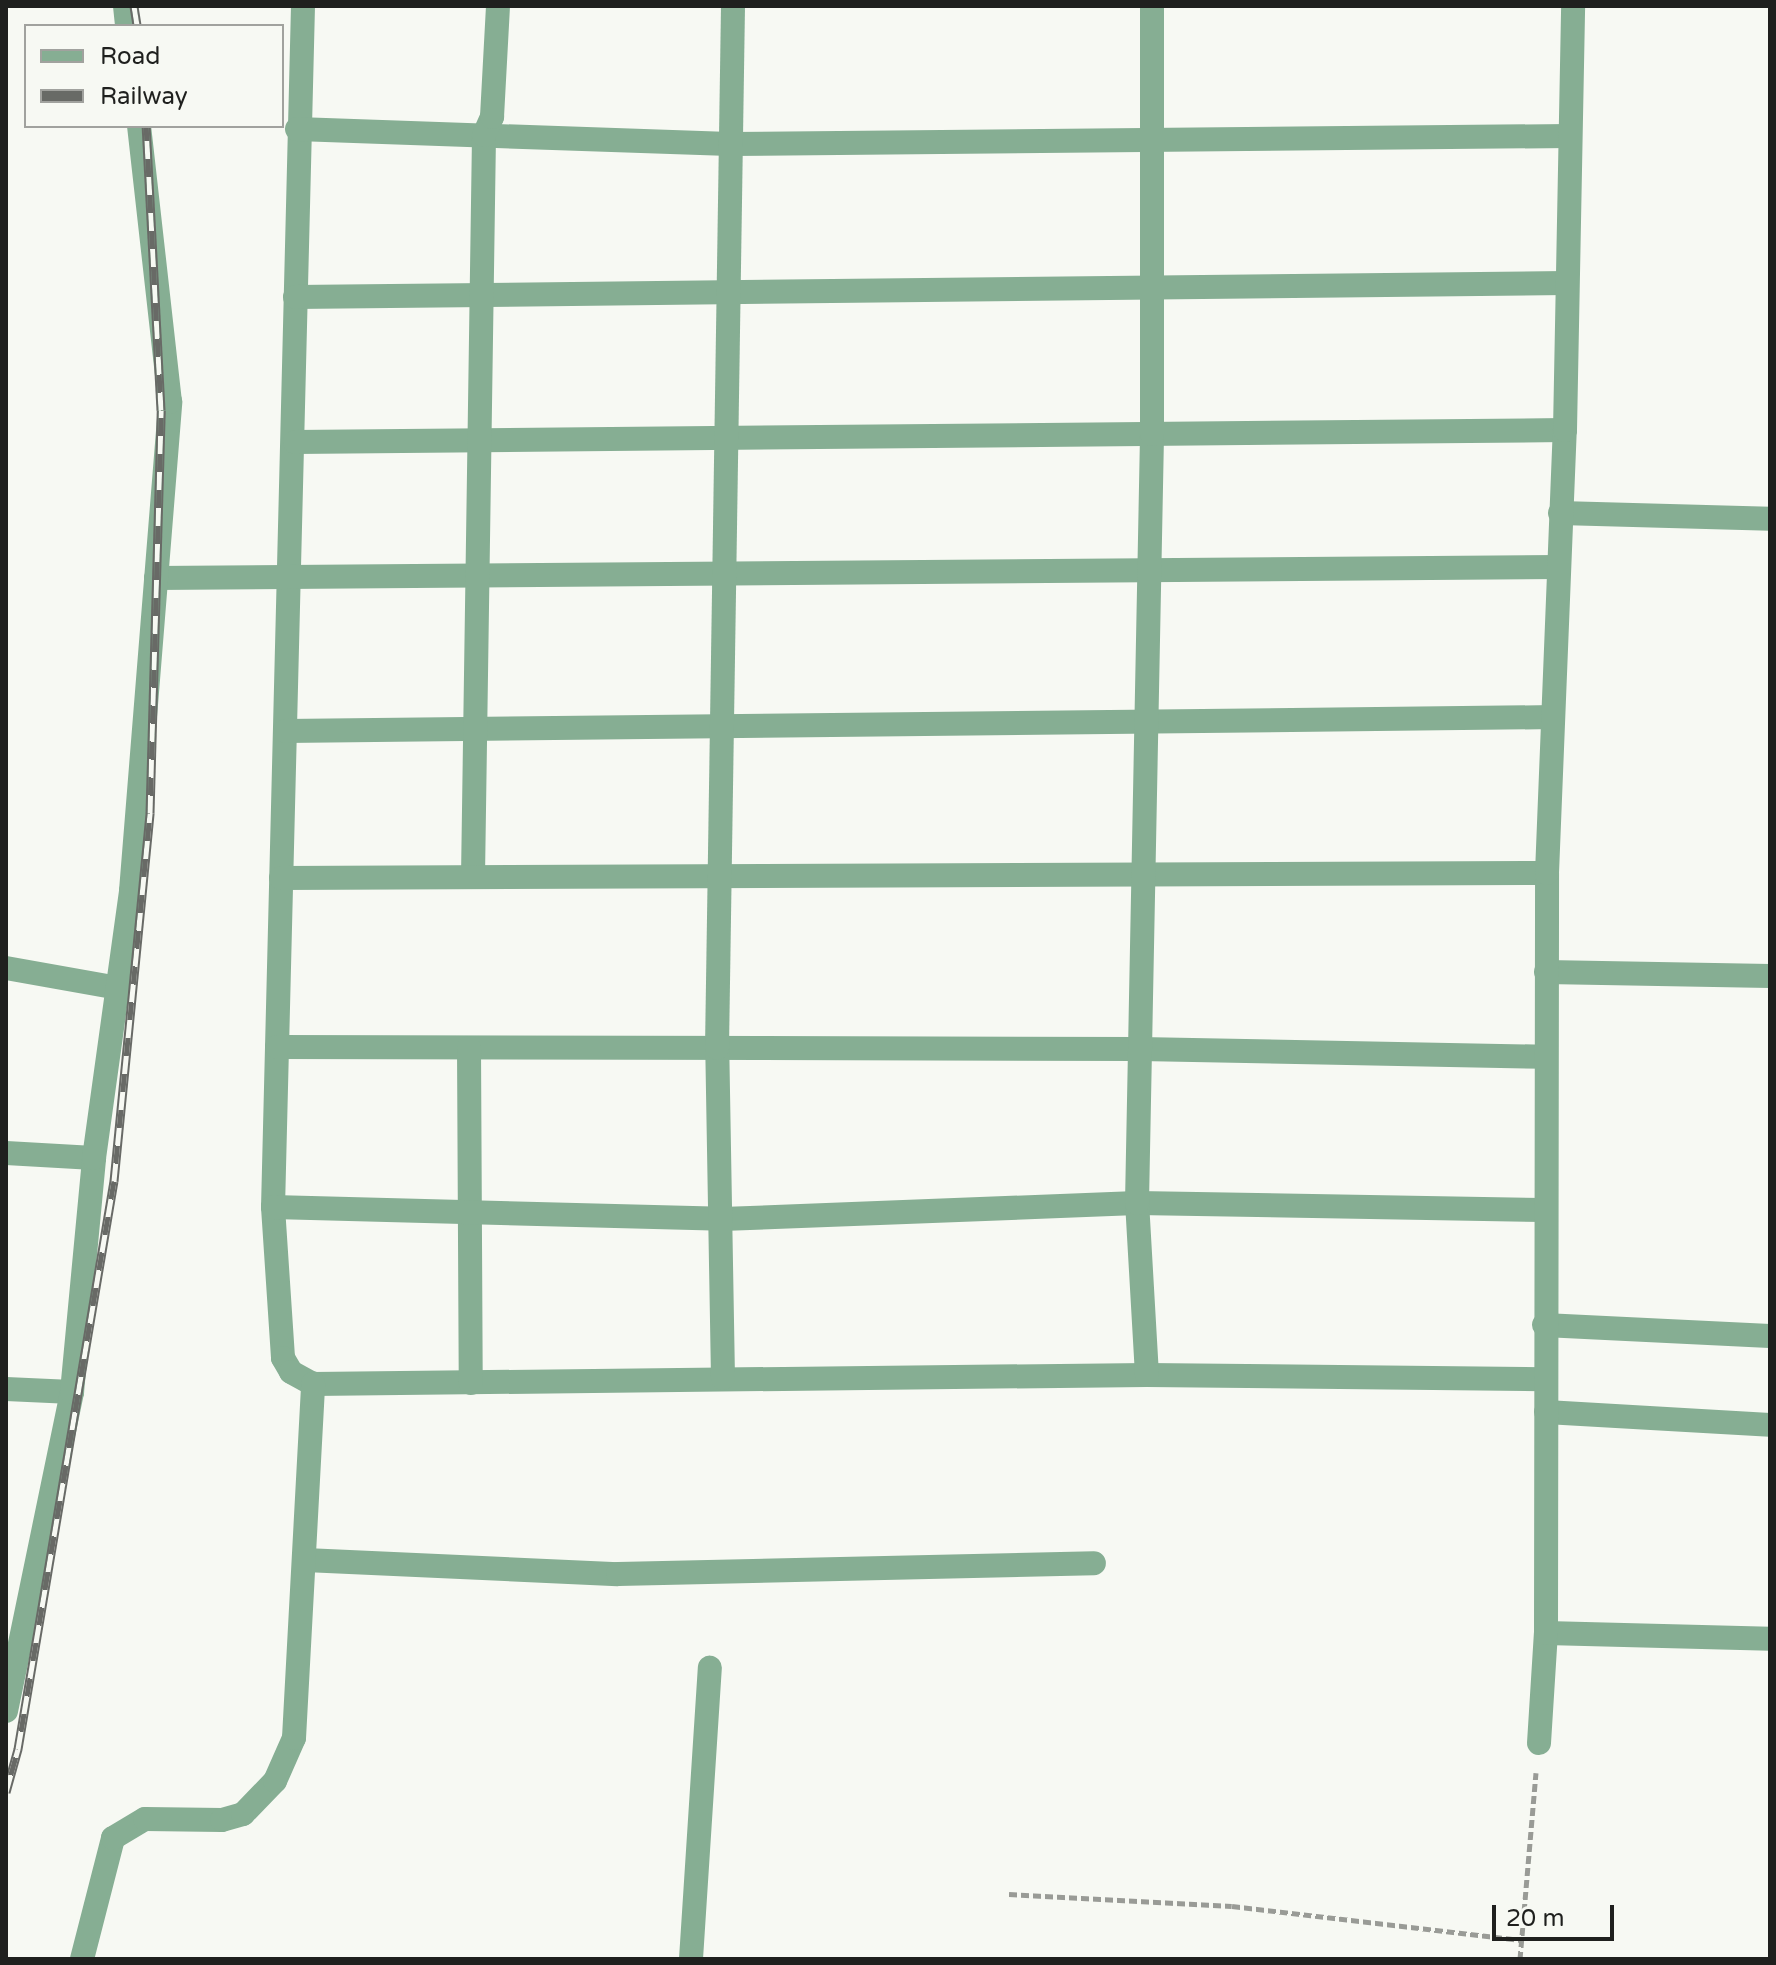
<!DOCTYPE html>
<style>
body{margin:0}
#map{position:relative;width:1776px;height:1965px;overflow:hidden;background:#f7f9f3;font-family:"Varela Round",sans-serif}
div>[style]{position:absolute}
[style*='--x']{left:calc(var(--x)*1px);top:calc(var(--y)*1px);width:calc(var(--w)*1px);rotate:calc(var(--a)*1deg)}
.path>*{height:5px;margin-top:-2.5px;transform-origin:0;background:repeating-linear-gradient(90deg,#999b96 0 8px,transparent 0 12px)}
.minor>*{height:24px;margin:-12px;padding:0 12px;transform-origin:12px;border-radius:12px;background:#86ae93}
.rail>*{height:9px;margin-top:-4.5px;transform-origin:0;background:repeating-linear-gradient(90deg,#f7f9f3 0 18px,#686a66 0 36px);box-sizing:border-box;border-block:2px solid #686a66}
span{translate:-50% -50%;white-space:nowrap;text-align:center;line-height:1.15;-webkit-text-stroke:8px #f7f9f3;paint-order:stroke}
.frame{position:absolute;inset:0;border:8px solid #1f201e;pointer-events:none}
.legend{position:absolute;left:24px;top:24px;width:260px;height:104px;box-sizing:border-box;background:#f7f9f3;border:2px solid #a1a29e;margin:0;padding:10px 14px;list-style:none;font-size:24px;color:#1f201e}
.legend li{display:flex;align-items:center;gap:16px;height:40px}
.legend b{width:40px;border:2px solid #a1a29e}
.scale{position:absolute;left:1492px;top:1905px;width:122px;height:36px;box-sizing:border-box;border:4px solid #1f201e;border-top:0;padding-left:10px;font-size:24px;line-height:28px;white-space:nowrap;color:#1f201e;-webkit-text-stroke:6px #f7f9f3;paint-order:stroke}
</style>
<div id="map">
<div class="path">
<i style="--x:1009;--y:1894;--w:223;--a:3.1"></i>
<i style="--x:1232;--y:1906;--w:291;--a:6.7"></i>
<i style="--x:1520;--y:1959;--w:187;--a:-85.1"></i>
</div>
<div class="minor">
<i style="--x:125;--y:6;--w:20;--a:84"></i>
<i style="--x:303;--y:6;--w:1201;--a:91.43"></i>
<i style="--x:273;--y:1207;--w:151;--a:86.2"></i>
<i style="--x:283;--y:1358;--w:16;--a:60"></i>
<i style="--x:291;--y:1372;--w:25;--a:29"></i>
<i style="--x:313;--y:1384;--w:834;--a:-0.62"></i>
<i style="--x:1147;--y:1375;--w:397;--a:0.6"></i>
<i style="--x:297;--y:129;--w:433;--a:2"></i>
<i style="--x:730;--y:144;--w:839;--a:-0.55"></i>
<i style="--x:295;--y:297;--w:1271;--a:-0.63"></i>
<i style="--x:295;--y:442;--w:1270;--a:-0.54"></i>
<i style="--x:1560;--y:513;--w:210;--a:1.6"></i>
<i style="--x:156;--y:578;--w:1402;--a:-0.45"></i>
<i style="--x:285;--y:731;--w:1268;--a:-0.63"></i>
<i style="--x:473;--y:877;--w:742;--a:-89.15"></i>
<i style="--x:484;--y:135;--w:20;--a:-66"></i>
<i style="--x:492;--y:117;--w:111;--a:-86.9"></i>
<i style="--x:281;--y:878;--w:1266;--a:-0.23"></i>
<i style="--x:6;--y:968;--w:114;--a:10.1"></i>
<i style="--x:1546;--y:972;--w:224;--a:1"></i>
<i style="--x:277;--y:1047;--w:863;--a:0.13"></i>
<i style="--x:1140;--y:1049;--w:404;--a:1.1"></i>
<i style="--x:469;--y:1048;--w:335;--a:89.7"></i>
<i style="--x:6;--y:1153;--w:88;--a:3.3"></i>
<i style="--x:273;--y:1207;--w:449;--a:1.5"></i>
<i style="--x:722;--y:1219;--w:415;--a:-2.2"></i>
<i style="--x:1137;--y:1203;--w:407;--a:1"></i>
<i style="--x:1544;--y:1325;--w:226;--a:2.8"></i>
<i style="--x:1147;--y:1375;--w:172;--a:-93.3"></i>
<i style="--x:1137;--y:1203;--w:769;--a:-88.88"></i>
<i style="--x:1152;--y:434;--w:428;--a:-90"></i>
<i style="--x:723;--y:1378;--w:330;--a:-91"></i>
<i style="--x:717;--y:1048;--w:1042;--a:-89.12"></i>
<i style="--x:6;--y:1389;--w:66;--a:2.6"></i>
<i style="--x:1546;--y:1412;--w:224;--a:3.3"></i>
<i style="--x:305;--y:1560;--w:313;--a:2.6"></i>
<i style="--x:618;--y:1574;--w:476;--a:-1.3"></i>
<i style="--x:1546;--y:1633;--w:224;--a:1.5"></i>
<i style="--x:6;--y:1711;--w:326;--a:-78.3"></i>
<i style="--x:72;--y:1392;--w:235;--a:-84.6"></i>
<i style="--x:94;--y:1158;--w:270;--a:-82.1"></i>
<i style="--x:131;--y:891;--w:491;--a:-85.4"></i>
<i style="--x:170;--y:402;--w:278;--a:-96.4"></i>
<i style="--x:1539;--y:1743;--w:110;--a:-86.4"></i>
<i style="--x:1546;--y:1633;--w:760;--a:-89.92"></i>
<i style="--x:1547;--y:873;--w:443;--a:-87.7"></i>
<i style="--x:1565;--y:430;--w:424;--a:-88.9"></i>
<i style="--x:82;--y:1959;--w:125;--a:-75.6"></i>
<i style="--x:113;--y:1838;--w:37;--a:-31"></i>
<i style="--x:145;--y:1819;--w:77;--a:0.7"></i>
<i style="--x:222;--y:1820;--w:22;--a:-16"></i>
<i style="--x:243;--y:1814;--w:46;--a:-45.9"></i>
<i style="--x:275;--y:1781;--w:47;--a:-66.2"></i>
<i style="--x:294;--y:1738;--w:355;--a:-86.9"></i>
<i style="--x:691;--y:1959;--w:292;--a:-86.3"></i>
</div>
<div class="rail">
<i style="--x:134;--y:6;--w:20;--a:81"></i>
<i style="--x:6;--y:1792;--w:45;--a:-74.4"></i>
<i style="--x:18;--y:1749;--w:576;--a:-80.41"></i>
<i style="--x:114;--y:1181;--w:370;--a:-84.4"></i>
<i style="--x:150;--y:813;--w:403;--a:-88.4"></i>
<i style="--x:161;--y:410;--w:284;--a:-93"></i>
</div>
<div class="frame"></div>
<ul class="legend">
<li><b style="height:10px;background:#86ae93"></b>Road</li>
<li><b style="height:10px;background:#686a66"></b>Railway</li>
</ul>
<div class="scale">20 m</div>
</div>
